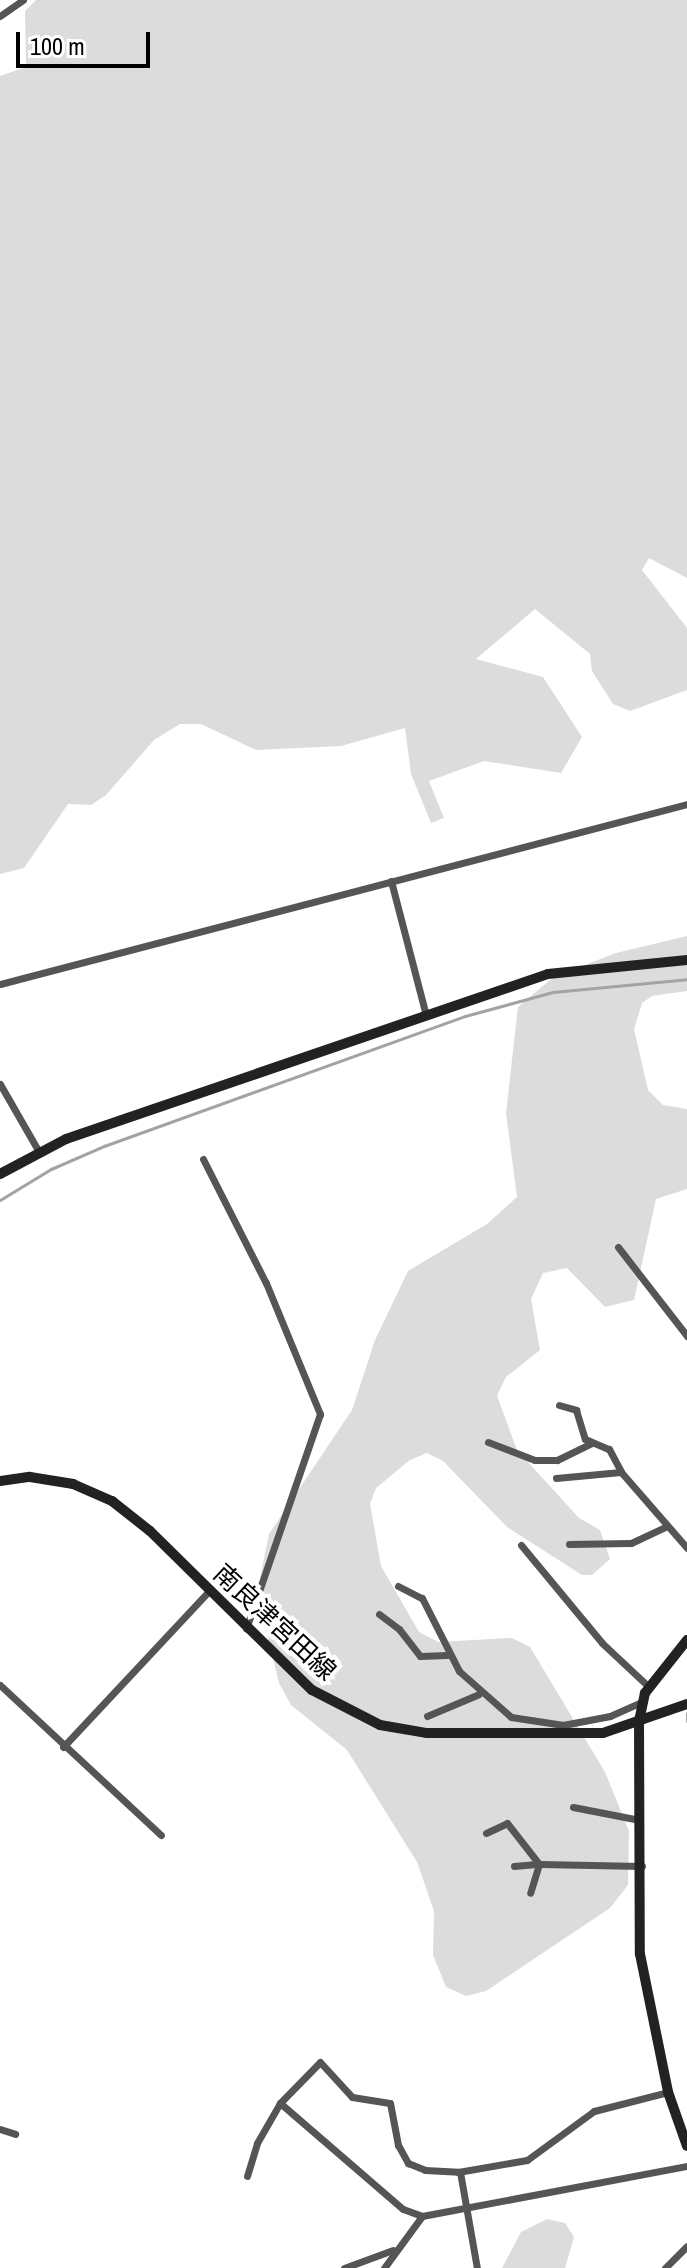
<!DOCTYPE html>
<meta charset="utf-8">
<style>
body{margin:0}
#map{position:relative;width:687px;height:2268px;overflow:hidden;background:#fff;font-family:"Archivo Narrow","Noto Sans JP",sans-serif}
div>[style]{position:absolute}
[style*='--x']{left:calc(var(--x)*1px);top:calc(var(--y)*1px);width:calc(var(--w)*1px);rotate:calc(var(--a)*1deg)}
.green>*{inset:0;background:#dcdcdc}
.stream>*{height:3px;margin:-1.5px;padding:0 1.5px;transform-origin:1.5px;border-radius:1.5px;background:#a3a3a3}
.street>*{height:7px;margin:-3.5px;padding:0 3.5px;transform-origin:3.5px;border-radius:3.5px;background:#555}
.secondary>*{height:10px;margin:-5px;padding:0 5px;transform-origin:5px;border-radius:5px;background:#222}
span{translate:-50% -50%;white-space:nowrap;text-align:center;line-height:1.15;-webkit-text-stroke:8px #fff;paint-order:stroke}
.street-label{font-size:26px;color:#000}
.scale{position:absolute;left:16px;top:32px;width:134px;height:36px;box-sizing:border-box;border:4px solid #000;border-top:0;padding-left:10px;font-size:24px;line-height:28px;white-space:nowrap;color:#000;-webkit-text-stroke:6px #fff;paint-order:stroke}
</style>
<div id="map">
<div class="green">
<i style="clip-path:polygon(36px 0,687px 0,687px 578px,649px 558px,642px 570px,687px 628px,687px 690px,630px 711px,613px 704px,592px 671px,590px 654px,535px 609px,476px 659px,543px 677px,582px 737px,561px 773px,484px 761px,429px 781px,444px 818px,431px 823px,411px 774px,405px 728px,341px 746px,256px 750px,201px 724px,180px 724px,154px 740px,106px 795px,91px 805px,68px 804px,24px 868px,0 874px,0 76px,26px 67px,25px 11px)"></i>
<i style="clip-path:polygon(687px 936px,687px 991px,652px 996px,642px 1003px,634px 1029px,648px 1090px,663px 1105px,687px 1109px,687px 1189px,656px 1199px,634px 1300px,605px 1307px,567px 1268px,543px 1273px,531px 1299px,540px 1350px,506px 1377px,497px 1396px,517px 1450px,579px 1518px,600px 1530px,610px 1559px,592px 1575px,582px 1575px,507px 1527px,443px 1461px,427px 1453px,410px 1460px,376px 1488px,370px 1504px,381px 1566px,419px 1632px,438px 1642px,512px 1638px,530px 1647px,605px 1772px,629px 1831px,628px 1885px,610px 1908px,486px 1991px,466px 1996px,446px 1987px,433px 1955px,434px 1911px,417px 1862px,347px 1750px,291px 1705px,279px 1683px,257px 1593px,269px 1534px,352px 1410px,375px 1340px,408px 1271px,487px 1224px,517px 1197px,506px 1113px,518px 1007px,550px 980px,569px 971px,616px 953px)"></i>
<i style="clip-path:polygon(547px 2219px,565px 2223px,574px 2237px,565px 2268px,502px 2268px,521px 2232px)"></i>
</div>
<div class="stream">
<i style="--x:0;--y:1200;--w:60;--a:-31.3"></i>
<i style="--x:51;--y:1169;--w:58;--a:-23.5"></i>
<i style="--x:104;--y:1146;--w:384;--a:-19.8"></i>
<i style="--x:465;--y:1016;--w:91;--a:-15.3"></i>
<i style="--x:553;--y:992;--w:135;--a:-5.5"></i>
<i style="--x:687;--y:1713;--w:8;--a:90"></i>
</div>
<div class="street">
<i style="--x:0;--y:16;--w:28;--a:-35"></i>
<i style="--x:391;--y:881;--w:138;--a:75.4"></i>
<i style="--x:0;--y:984;--w:710;--a:-14.68"></i>
<i style="--x:0;--y:1084;--w:76;--a:60.1"></i>
<i style="--x:203;--y:1159;--w:139;--a:63.1"></i>
<i style="--x:266;--y:1283;--w:142;--a:67.6"></i>
<i style="--x:320;--y:1414;--w:227;--a:109"></i>
<i style="--x:618;--y:1247;--w:113;--a:52.2"></i>
<i style="--x:559;--y:1405;--w:18;--a:16"></i>
<i style="--x:576;--y:1410;--w:30;--a:73"></i>
<i style="--x:585;--y:1439;--w:26;--a:23"></i>
<i style="--x:609;--y:1449;--w:26;--a:62"></i>
<i style="--x:621;--y:1472;--w:101;--a:49"></i>
<i style="--x:488;--y:1442;--w:50;--a:21"></i>
<i style="--x:535;--y:1460;--w:22;--a:0"></i>
<i style="--x:557;--y:1460;--w:39;--a:-26"></i>
<i style="--x:556;--y:1478;--w:65;--a:-5.3"></i>
<i style="--x:569;--y:1544;--w:62;--a:-0.9"></i>
<i style="--x:631;--y:1543;--w:38;--a:-25"></i>
<i style="--x:521;--y:1545;--w:127;--a:50.4"></i>
<i style="--x:602;--y:1643;--w:64;--a:43.1"></i>
<i style="--x:398;--y:1586;--w:27;--a:27"></i>
<i style="--x:422;--y:1598;--w:82;--a:63.1"></i>
<i style="--x:459;--y:1671;--w:69;--a:41.5"></i>
<i style="--x:511;--y:1717;--w:53;--a:8.7"></i>
<i style="--x:563;--y:1725;--w:48;--a:-10.8"></i>
<i style="--x:610;--y:1716;--w:36;--a:-24"></i>
<i style="--x:379;--y:1614;--w:25;--a:37"></i>
<i style="--x:399;--y:1629;--w:34;--a:52"></i>
<i style="--x:420;--y:1656;--w:27;--a:-2"></i>
<i style="--x:0;--y:1685;--w:220;--a:43"></i>
<i style="--x:427;--y:1716;--w:56;--a:-22.9"></i>
<i style="--x:63;--y:1747;--w:212;--a:-46.9"></i>
<i style="--x:573;--y:1807;--w:68;--a:11"></i>
<i style="--x:486;--y:1833;--w:23;--a:-25"></i>
<i style="--x:507;--y:1823;--w:52;--a:52"></i>
<i style="--x:539;--y:1864;--w:103;--a:1.1"></i>
<i style="--x:514;--y:1866;--w:25;--a:-5"></i>
<i style="--x:539;--y:1864;--w:30;--a:107"></i>
<i style="--x:280;--y:2103;--w:57;--a:-45.7"></i>
<i style="--x:320;--y:2062;--w:47;--a:47.6"></i>
<i style="--x:352;--y:2097;--w:38;--a:9"></i>
<i style="--x:390;--y:2103;--w:43;--a:79.2"></i>
<i style="--x:398;--y:2145;--w:21;--a:61"></i>
<i style="--x:408;--y:2163;--w:18;--a:22"></i>
<i style="--x:425;--y:2170;--w:33;--a:3"></i>
<i style="--x:458;--y:2172;--w:70;--a:-9.9"></i>
<i style="--x:527;--y:2160;--w:83;--a:-36.2"></i>
<i style="--x:594;--y:2111;--w:76;--a:-14.4"></i>
<i style="--x:0;--y:2129;--w:16;--a:18"></i>
<i style="--x:460;--y:2172;--w:97;--a:80"></i>
<i style="--x:247;--y:2176;--w:34;--a:-73"></i>
<i style="--x:257;--y:2143;--w:46;--a:-60.1"></i>
<i style="--x:280;--y:2103;--w:162;--a:40.8"></i>
<i style="--x:403;--y:2209;--w:20;--a:20"></i>
<i style="--x:422;--y:2216;--w:270;--a:-10.7"></i>
<i style="--x:344;--y:2268;--w:52;--a:-20.2"></i>
<i style="--x:384;--y:2268;--w:64;--a:-53.8"></i>
<i style="--x:665;--y:2268;--w:31;--a:-45"></i>
</div>
<div class="secondary">
<i style="--x:0;--y:1174;--w:75;--a:-27.9"></i>
<i style="--x:66;--y:1139;--w:509;--a:-18.9"></i>
<i style="--x:548;--y:974;--w:140;--a:-5.8"></i>
<i style="--x:0;--y:1481;--w:30;--a:-8"></i>
<i style="--x:30;--y:1477;--w:44;--a:9.2"></i>
<i style="--x:73;--y:1484;--w:43;--a:23.6"></i>
<i style="--x:112;--y:1501;--w:48;--a:38.3"></i>
<i style="--x:150;--y:1531;--w:227;--a:44.5"></i>
<i style="--x:312;--y:1690;--w:76;--a:27.2"></i>
<i style="--x:380;--y:1725;--w:48;--a:9.7"></i>
<i style="--x:427;--y:1733;--w:176;--a:0"></i>
<i style="--x:603;--y:1733;--w:89;--a:-19"></i>
<i style="--x:687;--y:1640;--w:68;--a:128.4"></i>
<i style="--x:645;--y:1693;--w:30;--a:102"></i>
<i style="--x:639;--y:1722;--w:232;--a:89.8"></i>
<i style="--x:640;--y:1954;--w:141;--a:78.5"></i>
<i style="--x:668;--y:2092;--w:57;--a:70.6"></i>
</div>
<div class="street-label">
<span style="left:275px;top:1622px;rotate:43deg">南良津宮田線</span>
</div>
<div class="scale">100 m</div>
</div>
